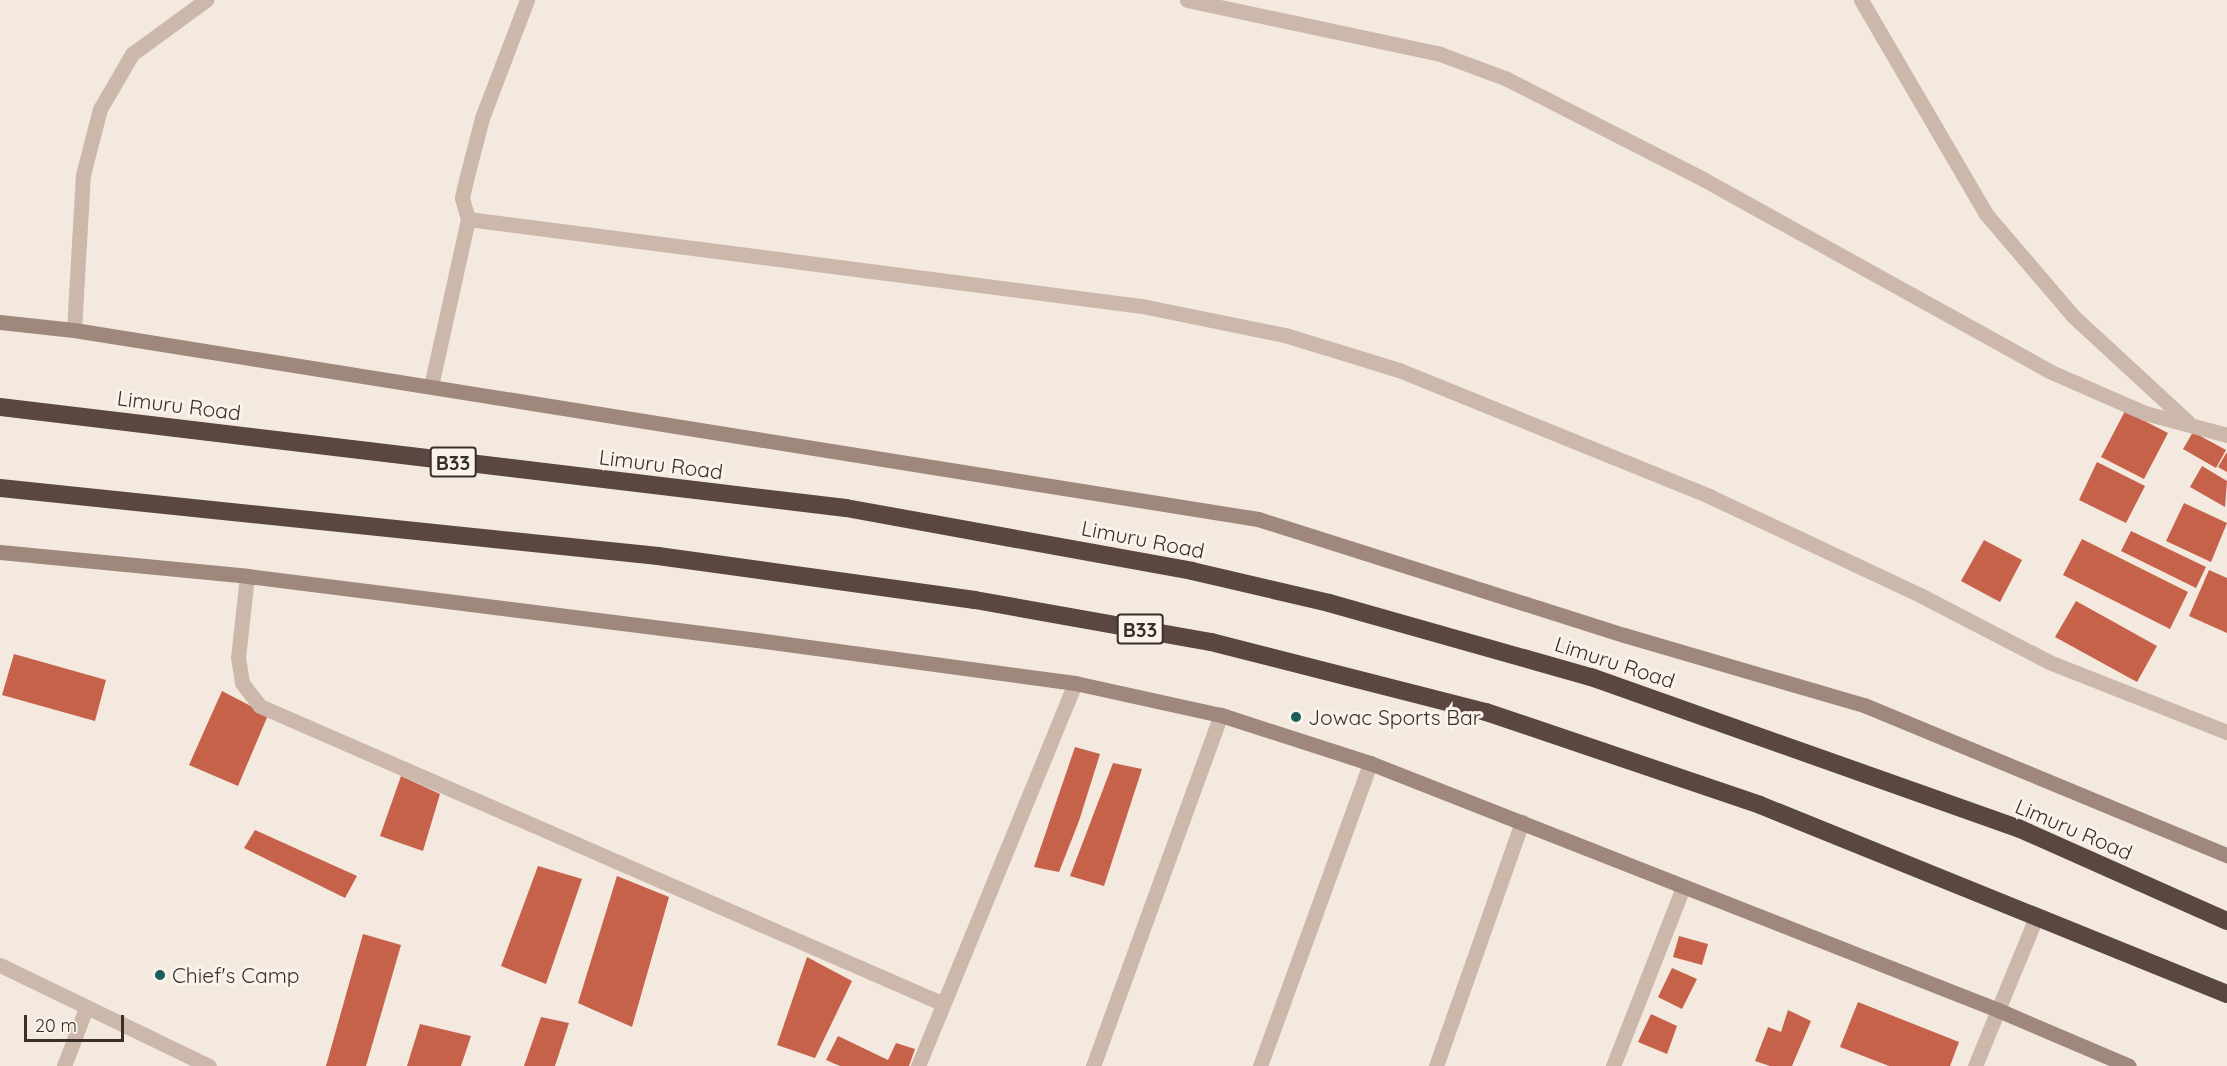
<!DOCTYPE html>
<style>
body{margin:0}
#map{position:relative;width:2227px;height:1066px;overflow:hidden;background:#f3e9df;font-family:Quicksand,sans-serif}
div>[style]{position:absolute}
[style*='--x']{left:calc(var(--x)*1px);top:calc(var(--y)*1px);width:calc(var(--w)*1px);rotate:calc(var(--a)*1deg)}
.building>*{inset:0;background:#c6614a}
.street>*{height:15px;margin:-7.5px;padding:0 7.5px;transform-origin:7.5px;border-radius:7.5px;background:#ccb8ab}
.secondary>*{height:15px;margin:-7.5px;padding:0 7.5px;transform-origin:7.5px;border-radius:7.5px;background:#9f877c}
.highway>*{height:18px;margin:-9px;padding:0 9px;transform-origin:9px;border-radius:9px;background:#5a4741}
.dots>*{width:16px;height:16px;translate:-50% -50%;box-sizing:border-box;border:3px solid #faf3ec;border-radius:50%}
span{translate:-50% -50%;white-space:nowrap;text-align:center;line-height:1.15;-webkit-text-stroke:6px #faf3ec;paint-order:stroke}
.shield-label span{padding:2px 4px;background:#faf3ec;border:2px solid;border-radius:4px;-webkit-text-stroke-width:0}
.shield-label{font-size:20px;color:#392e2a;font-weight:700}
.street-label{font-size:21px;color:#392e2a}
.poi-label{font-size:21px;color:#392e2a}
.left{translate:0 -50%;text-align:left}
.scale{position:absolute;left:24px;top:1015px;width:100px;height:27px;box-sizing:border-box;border:3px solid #392e2a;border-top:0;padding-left:8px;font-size:18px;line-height:21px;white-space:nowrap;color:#392e2a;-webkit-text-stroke:4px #faf3ec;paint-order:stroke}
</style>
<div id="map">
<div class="building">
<i style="clip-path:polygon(2125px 411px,2168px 433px,2144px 479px,2101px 457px)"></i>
<i style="clip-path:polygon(2193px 432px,2226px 450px,2216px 468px,2183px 449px)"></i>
<i style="clip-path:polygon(2227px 452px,2227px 472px,2218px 467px)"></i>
<i style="clip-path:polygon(2097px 462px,2145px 486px,2126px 523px,2079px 500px)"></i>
<i style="clip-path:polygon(2202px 466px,2227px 481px,2225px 507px,2190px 487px)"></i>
<i style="clip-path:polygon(2184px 503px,2227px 523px,2211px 562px,2166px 541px)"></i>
<i style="clip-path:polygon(2131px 531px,2206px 567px,2196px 588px,2121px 551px)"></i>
<i style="clip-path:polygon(2082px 539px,2188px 592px,2170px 629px,2063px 575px)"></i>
<i style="clip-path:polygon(1984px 540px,2022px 560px,2000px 602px,1961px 581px)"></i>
<i style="clip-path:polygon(2209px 570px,2227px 578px,2227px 633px,2189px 616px)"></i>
<i style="clip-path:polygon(2076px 601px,2157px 646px,2137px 682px,2055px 637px)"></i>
<i style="clip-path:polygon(14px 654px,106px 680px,95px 721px,2px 695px)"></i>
<i style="clip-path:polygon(222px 691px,268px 715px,238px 786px,189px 765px)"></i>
<i style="clip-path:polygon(1075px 747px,1100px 754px,1079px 821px,1059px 872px,1034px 867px)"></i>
<i style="clip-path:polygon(1113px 763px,1142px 769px,1104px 886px,1070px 876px)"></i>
<i style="clip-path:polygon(401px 776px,440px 794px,423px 851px,380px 836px)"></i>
<i style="clip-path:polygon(255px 830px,357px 876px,345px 898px,244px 848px)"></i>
<i style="clip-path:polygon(538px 866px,582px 879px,546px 984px,501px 966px)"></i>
<i style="clip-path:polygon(617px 876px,669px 897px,632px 1027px,578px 1003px)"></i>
<i style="clip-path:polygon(363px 934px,401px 945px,366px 1066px,326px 1066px)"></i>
<i style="clip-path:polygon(1679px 936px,1708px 944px,1702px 965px,1673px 957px)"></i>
<i style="clip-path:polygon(807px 957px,852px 981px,815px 1058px,777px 1045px)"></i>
<i style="clip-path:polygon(1672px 968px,1697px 979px,1682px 1009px,1658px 997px)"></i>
<i style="clip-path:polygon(1858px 1002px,1959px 1042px,1950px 1066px,1889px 1066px,1840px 1047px)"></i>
<i style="clip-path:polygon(1788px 1010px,1811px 1021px,1792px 1066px,1770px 1066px,1755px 1061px,1768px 1027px,1781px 1032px)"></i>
<i style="clip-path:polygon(1651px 1014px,1677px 1026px,1667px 1054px,1638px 1042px)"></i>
<i style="clip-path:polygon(541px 1017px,569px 1023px,555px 1066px,524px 1066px)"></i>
<i style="clip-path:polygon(420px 1024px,471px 1036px,461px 1066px,407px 1066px)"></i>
<i style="clip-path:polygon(838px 1036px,888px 1060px,896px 1043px,915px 1049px,909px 1066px,840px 1066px,826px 1060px)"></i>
</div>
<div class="street">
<i style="--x:527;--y:0;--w:126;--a:110.9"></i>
<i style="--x:482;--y:118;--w:64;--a:104.5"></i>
<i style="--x:466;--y:180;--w:18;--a:103"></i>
<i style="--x:462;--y:198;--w:22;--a:74"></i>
<i style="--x:468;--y:219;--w:680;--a:7.36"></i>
<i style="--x:1142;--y:306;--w:146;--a:11.5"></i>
<i style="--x:1285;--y:335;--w:119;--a:17.1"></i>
<i style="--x:1399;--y:370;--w:337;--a:22.1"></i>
<i style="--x:1711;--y:497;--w:231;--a:25.1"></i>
<i style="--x:1920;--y:595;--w:145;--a:27.4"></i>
<i style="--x:2049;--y:662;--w:191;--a:21.5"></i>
<i style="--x:1187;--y:0;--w:259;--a:12"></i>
<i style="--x:1440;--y:54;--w:69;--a:20.3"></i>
<i style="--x:1505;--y:78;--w:222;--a:27"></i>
<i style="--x:1703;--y:179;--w:396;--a:29"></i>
<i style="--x:2049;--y:371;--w:105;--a:23.6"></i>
<i style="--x:2145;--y:413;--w:85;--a:15"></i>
<i style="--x:1861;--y:0;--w:248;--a:59.7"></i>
<i style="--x:1986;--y:214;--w:134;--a:49.5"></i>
<i style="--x:2073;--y:316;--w:156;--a:42.7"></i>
<i style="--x:74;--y:330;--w:155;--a:-86.7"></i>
<i style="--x:83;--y:175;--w:68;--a:-75.6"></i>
<i style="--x:100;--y:109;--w:64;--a:-59.8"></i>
<i style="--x:132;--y:54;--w:92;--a:-36.1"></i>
<i style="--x:431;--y:386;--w:171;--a:-77.5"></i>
<i style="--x:247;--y:576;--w:81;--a:96.3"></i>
<i style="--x:238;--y:657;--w:26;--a:81"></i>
<i style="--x:242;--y:683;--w:29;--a:52"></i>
<i style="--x:260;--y:706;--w:743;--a:23.56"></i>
<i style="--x:0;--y:965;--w:232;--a:25.8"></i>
<i style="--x:64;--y:1066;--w:62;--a:-69.2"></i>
<i style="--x:918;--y:1066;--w:414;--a:-67.7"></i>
<i style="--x:1093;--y:1066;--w:374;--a:-70"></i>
<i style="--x:1260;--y:1066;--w:322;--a:-70"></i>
<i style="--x:1436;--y:1066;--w:259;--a:-70.6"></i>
<i style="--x:1613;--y:1066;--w:192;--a:-68.6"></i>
<i style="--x:1975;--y:1066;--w:161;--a:-67.7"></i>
</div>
<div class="secondary">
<i style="--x:0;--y:322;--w:74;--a:6.2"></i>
<i style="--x:74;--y:330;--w:1199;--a:9.07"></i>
<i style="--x:1258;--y:519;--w:384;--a:17.6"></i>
<i style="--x:1624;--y:635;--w:250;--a:16.3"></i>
<i style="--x:1864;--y:705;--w:393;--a:22.5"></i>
<i style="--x:0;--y:552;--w:248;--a:5.5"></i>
<i style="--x:247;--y:576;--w:514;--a:7.15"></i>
<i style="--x:757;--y:640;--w:321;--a:7.7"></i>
<i style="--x:1075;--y:683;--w:149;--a:12.4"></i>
<i style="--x:1221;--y:715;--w:157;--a:17.9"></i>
<i style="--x:1370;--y:763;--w:675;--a:21.47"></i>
<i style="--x:1998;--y:1010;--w:142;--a:23.1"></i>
</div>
<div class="highway">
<i style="--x:0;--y:407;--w:852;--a:6.81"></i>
<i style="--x:846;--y:508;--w:352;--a:10.3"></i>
<i style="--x:1192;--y:571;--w:141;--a:13.1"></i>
<i style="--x:1329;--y:603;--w:272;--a:15.8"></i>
<i style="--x:1591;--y:677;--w:453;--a:19.5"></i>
<i style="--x:2018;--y:828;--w:229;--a:24"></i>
<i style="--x:0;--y:488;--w:662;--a:5.9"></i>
<i style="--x:658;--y:556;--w:320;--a:7.9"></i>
<i style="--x:975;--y:600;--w:240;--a:10.1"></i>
<i style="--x:1211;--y:642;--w:284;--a:14.3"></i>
<i style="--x:1486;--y:712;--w:289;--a:18.7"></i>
<i style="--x:1760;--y:805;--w:504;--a:22.03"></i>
</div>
<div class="dots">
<i style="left:1296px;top:717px;background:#1f5b5b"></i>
<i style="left:160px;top:975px;background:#1f5b5b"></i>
</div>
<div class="shield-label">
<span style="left:453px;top:462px">B33</span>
<span style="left:1140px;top:629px">B33</span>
</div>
<div class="street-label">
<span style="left:179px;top:405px;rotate:7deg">Limuru Road</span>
<span style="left:661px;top:464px;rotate:7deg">Limuru Road</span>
<span style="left:1143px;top:539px;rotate:11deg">Limuru Road</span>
<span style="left:1615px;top:662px;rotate:18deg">Limuru Road</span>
<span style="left:2074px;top:829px;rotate:23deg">Limuru Road</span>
</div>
<div class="poi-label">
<span class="left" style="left:1308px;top:717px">Jowac Sports Bar</span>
<span class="left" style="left:172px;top:975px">Chief's Camp</span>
</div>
<div class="scale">20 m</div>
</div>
